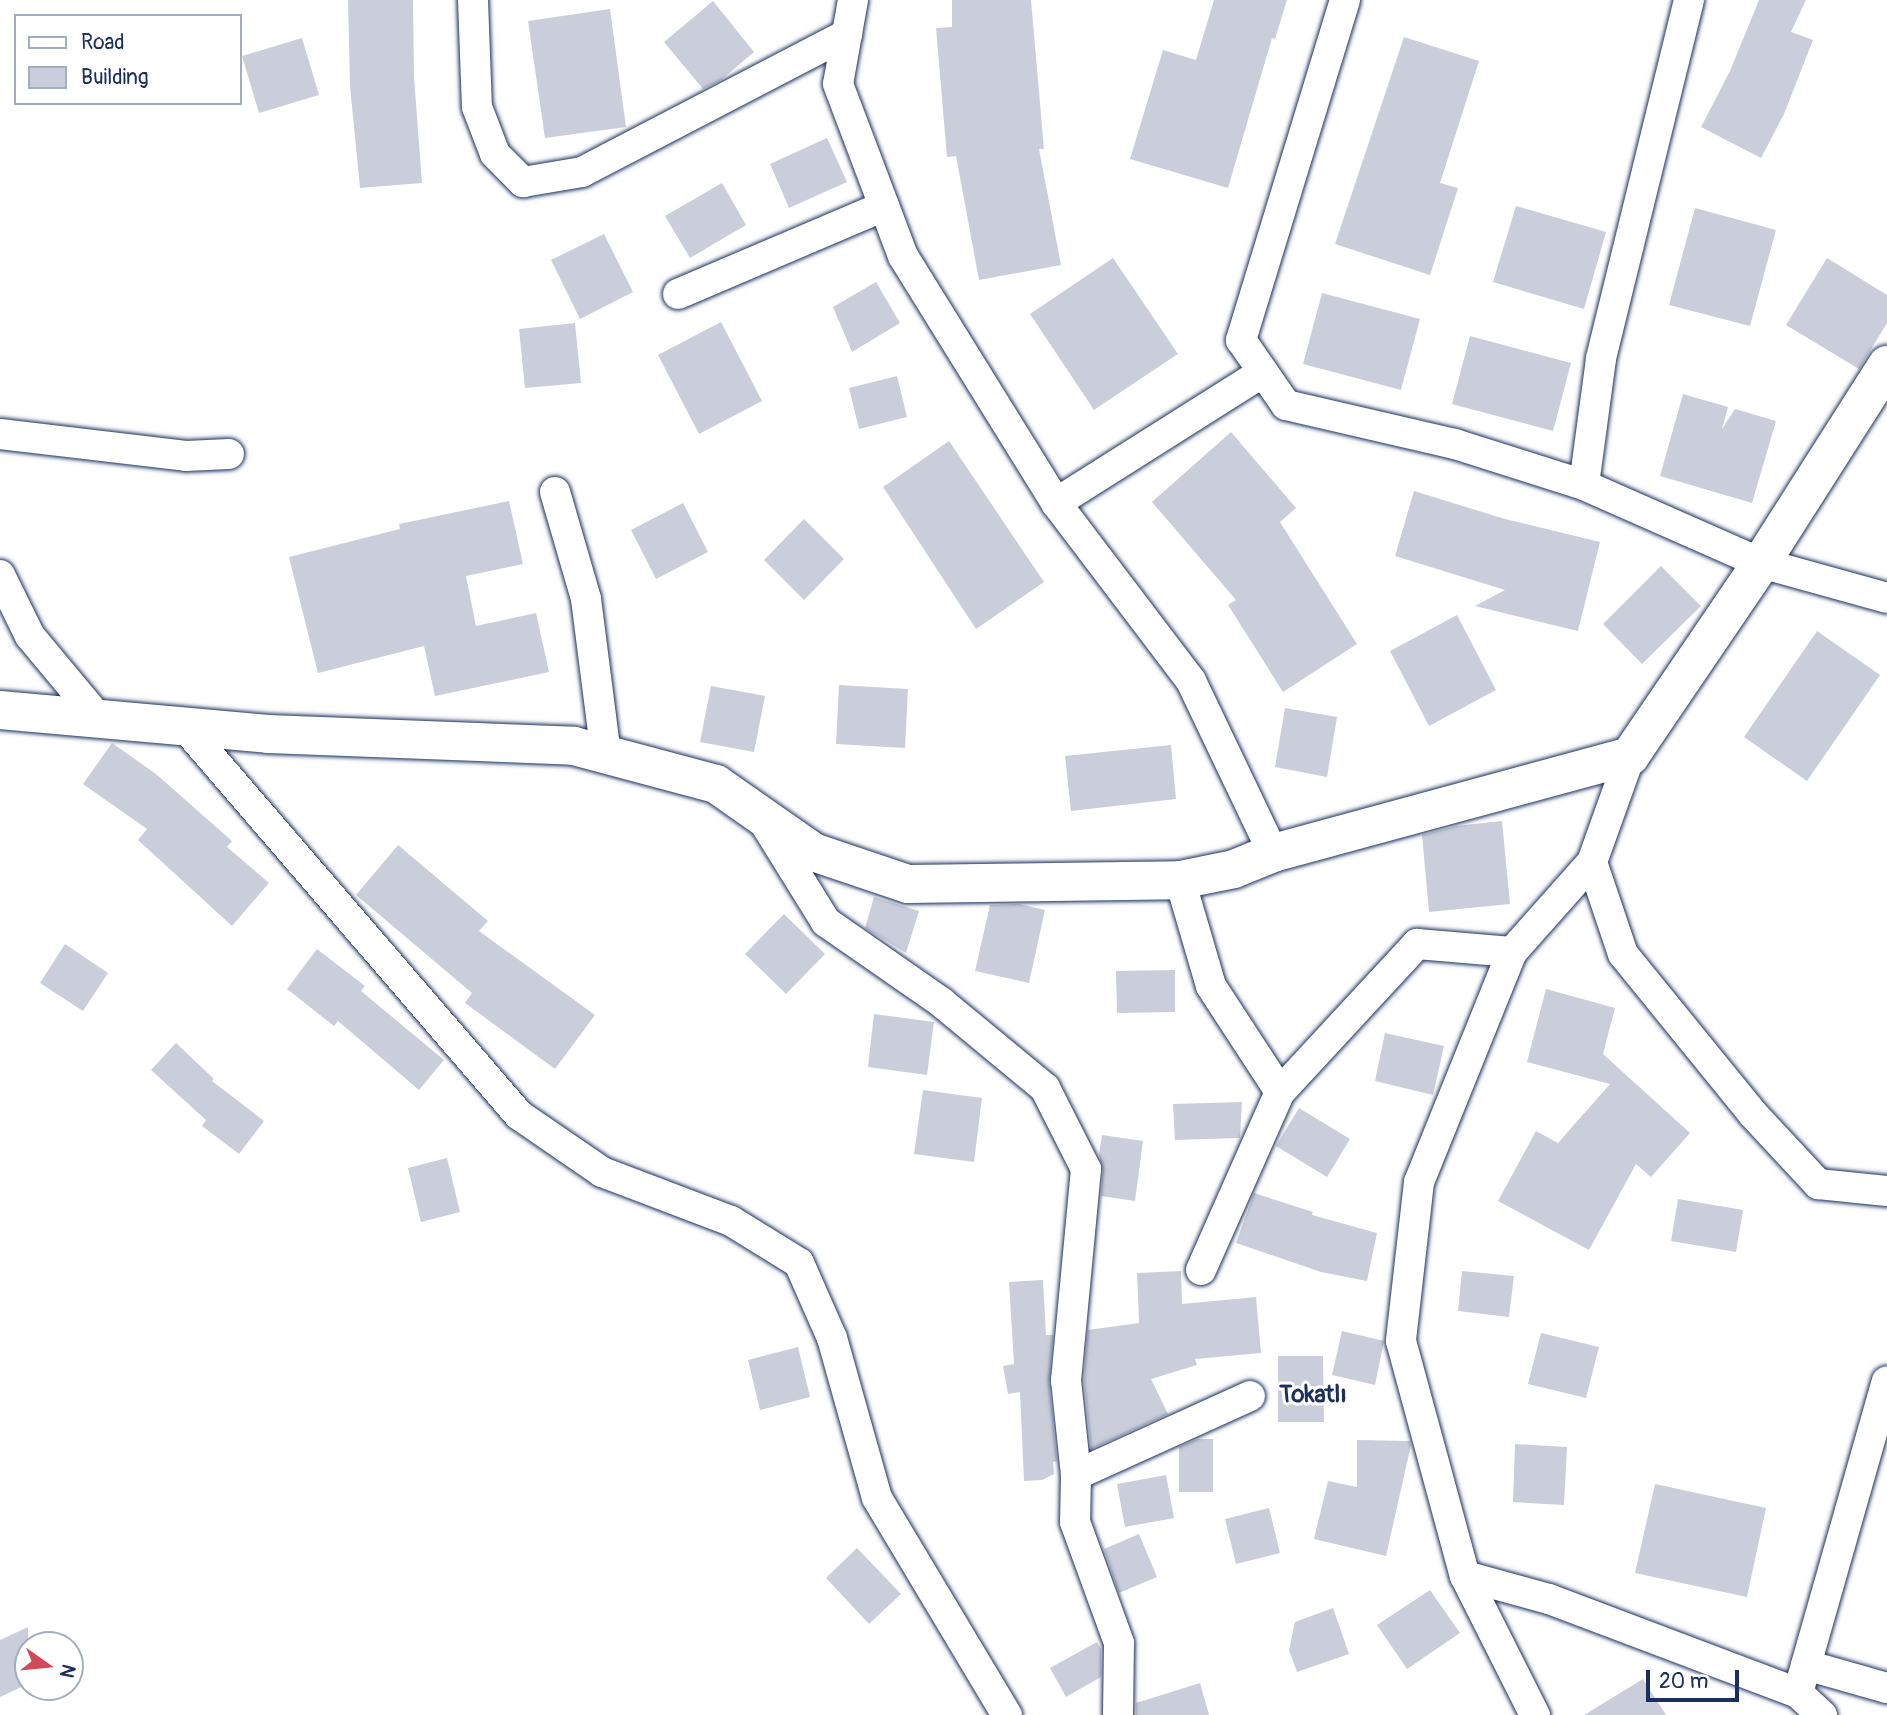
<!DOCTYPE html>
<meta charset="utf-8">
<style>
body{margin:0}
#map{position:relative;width:1887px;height:1715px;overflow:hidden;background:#fff;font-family:Pangolin,sans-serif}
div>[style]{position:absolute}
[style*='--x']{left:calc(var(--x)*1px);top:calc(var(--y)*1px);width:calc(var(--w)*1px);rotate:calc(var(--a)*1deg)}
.building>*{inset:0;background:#caceda}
.roads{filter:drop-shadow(0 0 2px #1b2f5e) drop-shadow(0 0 2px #1b2f5e)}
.street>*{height:30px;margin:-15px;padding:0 15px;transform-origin:15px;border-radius:15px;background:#fff}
.secondary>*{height:38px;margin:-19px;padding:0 19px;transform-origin:19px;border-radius:19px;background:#fff}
span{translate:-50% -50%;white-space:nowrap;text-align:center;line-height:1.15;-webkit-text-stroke:6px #fff;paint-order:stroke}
.quarter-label{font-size:24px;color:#1b2f5e;font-weight:700}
.legend{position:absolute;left:14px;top:14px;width:228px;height:91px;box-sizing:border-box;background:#fff;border:2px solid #a4acbf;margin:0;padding:9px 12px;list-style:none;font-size:21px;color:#1b2f5e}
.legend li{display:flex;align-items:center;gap:14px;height:35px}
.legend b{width:35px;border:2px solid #a4acbf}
.north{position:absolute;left:14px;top:1631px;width:70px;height:70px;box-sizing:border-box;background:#fff;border:2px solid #a4acbf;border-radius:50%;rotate:105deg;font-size:19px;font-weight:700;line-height:28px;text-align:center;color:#1b2f5e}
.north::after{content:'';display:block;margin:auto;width:24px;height:32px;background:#d1495b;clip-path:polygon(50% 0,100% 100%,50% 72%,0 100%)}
.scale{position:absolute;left:1646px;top:1670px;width:93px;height:32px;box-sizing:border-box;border:4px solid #1b2f5e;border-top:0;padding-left:9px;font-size:21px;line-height:24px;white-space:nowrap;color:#1b2f5e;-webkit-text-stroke:5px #fff;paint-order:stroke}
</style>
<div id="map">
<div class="building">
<i style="clip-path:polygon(348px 0,413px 0,414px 77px,422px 183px,360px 188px,350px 86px)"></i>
<i style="clip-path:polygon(952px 0,1031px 0,1044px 149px,1039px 149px,1061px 265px,979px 280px,956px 156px,947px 157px,936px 28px,952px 27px)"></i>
<i style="clip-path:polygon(1214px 0,1287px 0,1275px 39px,1272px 38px,1228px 188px,1130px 159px,1163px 50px,1196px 60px)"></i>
<i style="clip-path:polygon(1759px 0,1806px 0,1791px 32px,1813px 40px,1784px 114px,1761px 158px,1701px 127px,1730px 71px)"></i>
<i style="clip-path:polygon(713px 1px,754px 52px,721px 80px,703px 89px,664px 42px)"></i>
<i style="clip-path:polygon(610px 9px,626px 127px,545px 138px,528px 21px)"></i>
<i style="clip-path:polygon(1404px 37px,1479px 61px,1440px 183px,1458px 188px,1430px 275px,1335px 244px)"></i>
<i style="clip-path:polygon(302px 38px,319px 95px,259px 113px,242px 56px)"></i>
<i style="clip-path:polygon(827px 138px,847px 182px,789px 208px,770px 164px)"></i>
<i style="clip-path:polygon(722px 183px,746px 225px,690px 258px,665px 216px)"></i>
<i style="clip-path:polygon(1516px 206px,1606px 232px,1584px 309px,1493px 282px)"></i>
<i style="clip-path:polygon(1695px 208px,1776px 230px,1750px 326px,1669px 305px)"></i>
<i style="clip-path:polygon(604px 234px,633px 292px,580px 319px,551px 260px)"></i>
<i style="clip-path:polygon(1113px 258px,1178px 354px,1094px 410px,1030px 314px)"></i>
<i style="clip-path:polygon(1827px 258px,1887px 295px,1887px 323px,1859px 369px,1786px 325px)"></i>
<i style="clip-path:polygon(876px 282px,900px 323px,852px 352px,833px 307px)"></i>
<i style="clip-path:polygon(1322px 293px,1420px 319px,1401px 390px,1303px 364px)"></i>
<i style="clip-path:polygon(721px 322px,762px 401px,699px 434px,658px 355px)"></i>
<i style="clip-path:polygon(575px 323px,581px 383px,525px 388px,519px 329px)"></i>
<i style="clip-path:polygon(1470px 336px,1571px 363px,1553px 431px,1452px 404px)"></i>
<i style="clip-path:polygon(897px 376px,907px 417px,859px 429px,849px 388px)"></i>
<i style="clip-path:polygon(1683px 394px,1728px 407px,1722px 429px,1735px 409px,1776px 421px,1752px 503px,1660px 476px)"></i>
<i style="clip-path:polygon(1231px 432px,1296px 508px,1280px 522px,1357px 644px,1283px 692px,1228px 605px,1236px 600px,1152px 502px)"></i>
<i style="clip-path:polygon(949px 441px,1044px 582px,976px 629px,883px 487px)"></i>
<i style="clip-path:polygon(1414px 491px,1505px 519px,1600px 542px,1578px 631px,1475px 606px,1505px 590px,1395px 556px)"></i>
<i style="clip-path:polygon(509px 501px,523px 564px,466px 576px,476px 626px,536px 613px,549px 672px,435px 696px,424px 646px,318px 673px,289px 557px,400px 529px,399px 524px)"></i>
<i style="clip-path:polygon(683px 503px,708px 552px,656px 579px,631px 530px)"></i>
<i style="clip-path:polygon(804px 519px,844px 559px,804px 600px,764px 560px)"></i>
<i style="clip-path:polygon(1661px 566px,1701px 606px,1642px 664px,1603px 624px)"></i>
<i style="clip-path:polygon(1457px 615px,1496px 690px,1429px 726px,1390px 651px)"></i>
<i style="clip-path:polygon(1817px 631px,1880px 675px,1807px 781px,1744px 737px)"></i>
<i style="clip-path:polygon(839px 685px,908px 689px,905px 748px,836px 744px)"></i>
<i style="clip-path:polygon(711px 686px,765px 696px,754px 752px,700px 742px)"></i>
<i style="clip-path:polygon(1285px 708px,1337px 717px,1327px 777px,1275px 767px)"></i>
<i style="clip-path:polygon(112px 743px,156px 774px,232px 841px,227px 847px,269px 883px,232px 926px,138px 840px,147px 829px,83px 784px)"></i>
<i style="clip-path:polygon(1171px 745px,1176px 799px,1071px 811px,1065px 756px)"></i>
<i style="clip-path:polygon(1502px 821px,1510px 904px,1429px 912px,1422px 835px,1456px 826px)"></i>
<i style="clip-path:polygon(398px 845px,488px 921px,479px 931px,595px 1015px,555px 1069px,465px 1003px,472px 993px,356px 895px)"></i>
<i style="clip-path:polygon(874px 897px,919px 911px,906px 953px,865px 928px)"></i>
<i style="clip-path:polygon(1019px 904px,1045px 910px,1029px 983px,975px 971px,990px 905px)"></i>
<i style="clip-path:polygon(784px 914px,825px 954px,786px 994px,745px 954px)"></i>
<i style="clip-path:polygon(65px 944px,108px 973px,83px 1011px,40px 983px)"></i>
<i style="clip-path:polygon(317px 949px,365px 986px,361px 991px,444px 1060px,419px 1090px,338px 1021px,334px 1026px,287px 989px)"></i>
<i style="clip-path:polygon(1175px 970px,1175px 1012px,1117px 1013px,1116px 971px)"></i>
<i style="clip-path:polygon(1546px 989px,1615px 1008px,1603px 1054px,1690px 1133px,1651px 1177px,1636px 1164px,1589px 1250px,1498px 1201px,1536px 1131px,1558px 1143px,1610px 1084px,1527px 1062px)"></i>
<i style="clip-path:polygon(874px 1014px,934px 1022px,927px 1075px,868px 1067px)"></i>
<i style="clip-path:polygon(1385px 1033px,1444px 1046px,1433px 1095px,1375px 1081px)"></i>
<i style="clip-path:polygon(176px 1043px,214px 1079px,212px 1081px,264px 1121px,239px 1154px,202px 1126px,206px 1120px,151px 1070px)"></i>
<i style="clip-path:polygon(923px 1090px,982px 1098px,974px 1162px,914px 1154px)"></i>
<i style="clip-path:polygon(1242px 1102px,1240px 1138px,1175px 1140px,1173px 1104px)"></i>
<i style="clip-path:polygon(1299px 1108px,1350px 1139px,1327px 1177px,1276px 1146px)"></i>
<i style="clip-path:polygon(1102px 1135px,1143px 1141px,1135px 1201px,1101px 1196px,1103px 1170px,1099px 1155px)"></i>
<i style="clip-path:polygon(447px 1158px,460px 1212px,421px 1222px,408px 1168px)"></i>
<i style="clip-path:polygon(1254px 1193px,1313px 1212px,1312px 1215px,1377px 1233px,1367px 1281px,1321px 1272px,1236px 1243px)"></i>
<i style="clip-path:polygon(1678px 1199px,1743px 1210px,1736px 1252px,1671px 1241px)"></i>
<i style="clip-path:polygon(1181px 1271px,1182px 1304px,1256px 1297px,1261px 1353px,1195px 1359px,1197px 1365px,1151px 1379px,1168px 1414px,1091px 1449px,1084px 1380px,1088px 1330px,1139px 1323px,1137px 1273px)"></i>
<i style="clip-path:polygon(1462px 1271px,1514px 1276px,1509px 1317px,1458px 1311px)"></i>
<i style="clip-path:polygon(1043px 1280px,1046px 1335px,1053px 1335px,1049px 1382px,1057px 1461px,1053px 1462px,1054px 1474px,1042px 1480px,1024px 1481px,1020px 1392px,1008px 1394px,1003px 1366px,1014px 1364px,1009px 1282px)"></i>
<i style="clip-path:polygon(1342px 1331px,1384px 1341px,1375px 1385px,1332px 1375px)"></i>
<i style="clip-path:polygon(1541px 1333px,1599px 1347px,1586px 1398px,1528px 1384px)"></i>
<i style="clip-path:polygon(798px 1347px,810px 1397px,760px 1410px,748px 1360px)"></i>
<i style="clip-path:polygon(1278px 1356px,1323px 1356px,1324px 1422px,1278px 1422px)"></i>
<i style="clip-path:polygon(1198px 1439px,1213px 1439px,1213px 1492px,1179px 1492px,1179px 1447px)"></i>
<i style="clip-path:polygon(1357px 1440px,1410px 1441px,1411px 1445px,1386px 1556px,1314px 1539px,1328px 1481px,1357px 1487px)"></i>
<i style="clip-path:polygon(1515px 1444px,1567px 1447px,1564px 1505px,1513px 1502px)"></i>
<i style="clip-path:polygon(1166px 1475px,1174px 1518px,1125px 1527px,1117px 1484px)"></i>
<i style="clip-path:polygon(1655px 1484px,1766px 1508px,1747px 1597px,1635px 1573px)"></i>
<i style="clip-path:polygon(1269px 1508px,1280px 1553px,1236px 1564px,1225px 1519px)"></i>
<i style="clip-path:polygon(1139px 1534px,1157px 1577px,1119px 1593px,1104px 1549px)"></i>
<i style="clip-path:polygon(857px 1548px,901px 1594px,869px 1624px,826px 1578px)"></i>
<i style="clip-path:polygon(1430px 1590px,1460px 1633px,1407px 1669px,1377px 1625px)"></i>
<i style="clip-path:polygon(1333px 1608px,1349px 1654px,1297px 1672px,1289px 1650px,1295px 1622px)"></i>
<i style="clip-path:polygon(28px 1627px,28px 1684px,0 1697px,0 1640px)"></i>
<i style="clip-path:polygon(1097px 1642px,1101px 1649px,1101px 1677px,1066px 1697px,1050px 1668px)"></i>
<i style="clip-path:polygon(1643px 1679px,1666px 1715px,1584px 1715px)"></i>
<i style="clip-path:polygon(1200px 1683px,1209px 1715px,1136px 1715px,1136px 1703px)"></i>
</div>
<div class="roads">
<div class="street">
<i style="--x:473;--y:0;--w:107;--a:87.9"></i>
<i style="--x:477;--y:107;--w:50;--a:69"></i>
<i style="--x:495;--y:154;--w:40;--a:45"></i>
<i style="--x:523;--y:182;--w:60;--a:-9.6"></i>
<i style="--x:582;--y:172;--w:299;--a:-27.5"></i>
<i style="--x:853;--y:0;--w:85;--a:100.1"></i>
<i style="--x:838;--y:84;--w:184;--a:69.3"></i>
<i style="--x:903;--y:256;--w:291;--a:58.2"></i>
<i style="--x:1056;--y:503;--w:223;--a:52.8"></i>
<i style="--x:1191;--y:681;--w:191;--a:64.5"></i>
<i style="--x:1345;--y:0;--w:356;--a:107"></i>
<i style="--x:1241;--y:340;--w:79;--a:55.3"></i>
<i style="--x:1286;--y:405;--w:173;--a:13"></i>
<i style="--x:1455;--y:444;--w:135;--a:17.6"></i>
<i style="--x:1689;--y:0;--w:370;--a:103.8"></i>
<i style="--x:1601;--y:359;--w:127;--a:97.7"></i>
<i style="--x:1584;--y:485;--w:193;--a:23.8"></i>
<i style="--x:1761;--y:563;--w:131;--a:15.5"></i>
<i style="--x:678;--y:294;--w:224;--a:-23.1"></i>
<i style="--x:0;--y:434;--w:187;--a:6.7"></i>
<i style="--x:186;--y:456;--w:43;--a:-2.7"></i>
<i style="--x:555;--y:492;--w:111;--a:73.8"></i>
<i style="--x:586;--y:599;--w:157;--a:82.7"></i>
<i style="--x:1056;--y:503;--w:245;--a:-32.3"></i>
<i style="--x:0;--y:575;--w:68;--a:63.8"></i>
<i style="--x:30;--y:636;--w:109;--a:50.2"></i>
<i style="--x:184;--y:726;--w:513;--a:49.27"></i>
<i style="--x:519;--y:1115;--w:101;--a:34.5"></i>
<i style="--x:602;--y:1172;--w:138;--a:20.8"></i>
<i style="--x:731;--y:1221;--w:80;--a:31.7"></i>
<i style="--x:799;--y:1263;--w:82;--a:66.3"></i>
<i style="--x:832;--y:1338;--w:166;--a:74.3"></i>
<i style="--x:877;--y:1498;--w:253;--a:59.1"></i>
<i style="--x:1630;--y:756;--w:113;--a:109.7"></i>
<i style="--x:1592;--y:862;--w:120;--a:131.6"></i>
<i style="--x:1512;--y:952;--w:248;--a:112"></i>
<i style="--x:1419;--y:1182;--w:160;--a:96.5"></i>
<i style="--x:1401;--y:1341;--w:244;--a:74.8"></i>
<i style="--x:1465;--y:1576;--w:87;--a:15.3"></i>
<i style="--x:1549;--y:1599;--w:266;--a:20.7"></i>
<i style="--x:1798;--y:1693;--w:33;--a:43"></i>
<i style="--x:764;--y:822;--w:118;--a:58.2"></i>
<i style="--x:826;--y:922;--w:140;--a:34.8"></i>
<i style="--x:941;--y:1002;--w:135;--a:39.6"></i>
<i style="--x:1045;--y:1088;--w:91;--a:63.2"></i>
<i style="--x:1086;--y:1169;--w:212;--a:95.4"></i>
<i style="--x:1066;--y:1380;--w:96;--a:84"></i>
<i style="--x:1076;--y:1475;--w:47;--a:91.2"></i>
<i style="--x:1075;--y:1522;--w:129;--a:70"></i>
<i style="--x:1119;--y:1643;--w:72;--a:90.8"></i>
<i style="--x:1592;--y:862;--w:97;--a:71.4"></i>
<i style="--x:1623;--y:954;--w:206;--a:50.9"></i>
<i style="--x:1753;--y:1114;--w:96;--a:47.1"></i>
<i style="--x:1818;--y:1184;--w:69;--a:5.8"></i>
<i style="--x:1180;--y:880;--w:110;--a:73.7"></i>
<i style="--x:1211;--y:986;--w:126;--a:56.9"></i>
<i style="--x:1201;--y:1270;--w:195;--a:-66.1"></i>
<i style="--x:1280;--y:1092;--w:202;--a:-47.2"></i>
<i style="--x:1417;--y:944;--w:95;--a:4.8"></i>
<i style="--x:1076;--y:1475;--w:191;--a:-24.4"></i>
<i style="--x:1465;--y:1576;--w:156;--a:63.3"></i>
<i style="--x:1806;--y:1665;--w:84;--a:15.9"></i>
<i style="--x:1798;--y:1693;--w:324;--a:-74.1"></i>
</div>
<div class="secondary">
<i style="--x:0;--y:710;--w:269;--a:5.1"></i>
<i style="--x:268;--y:734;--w:306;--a:2.2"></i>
<i style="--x:574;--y:746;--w:147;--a:15"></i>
<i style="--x:716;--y:784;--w:118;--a:35"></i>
<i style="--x:813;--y:852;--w:100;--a:18.6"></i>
<i style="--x:908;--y:884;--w:272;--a:-0.8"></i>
<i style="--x:1180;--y:880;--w:55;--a:-11.5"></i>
<i style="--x:1234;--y:869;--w:42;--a:-22.3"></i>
<i style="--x:1273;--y:853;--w:370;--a:-15.2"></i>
<i style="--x:1630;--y:756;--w:233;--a:-55.8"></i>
<i style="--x:1761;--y:563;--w:235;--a:-57.5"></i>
</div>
</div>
<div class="quarter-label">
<span style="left:1313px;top:1395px">Tokatlı</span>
</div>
<ul class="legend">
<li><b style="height:9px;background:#fff"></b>Road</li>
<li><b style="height:19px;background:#caceda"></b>Building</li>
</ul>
<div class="north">N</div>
<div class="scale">20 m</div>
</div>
